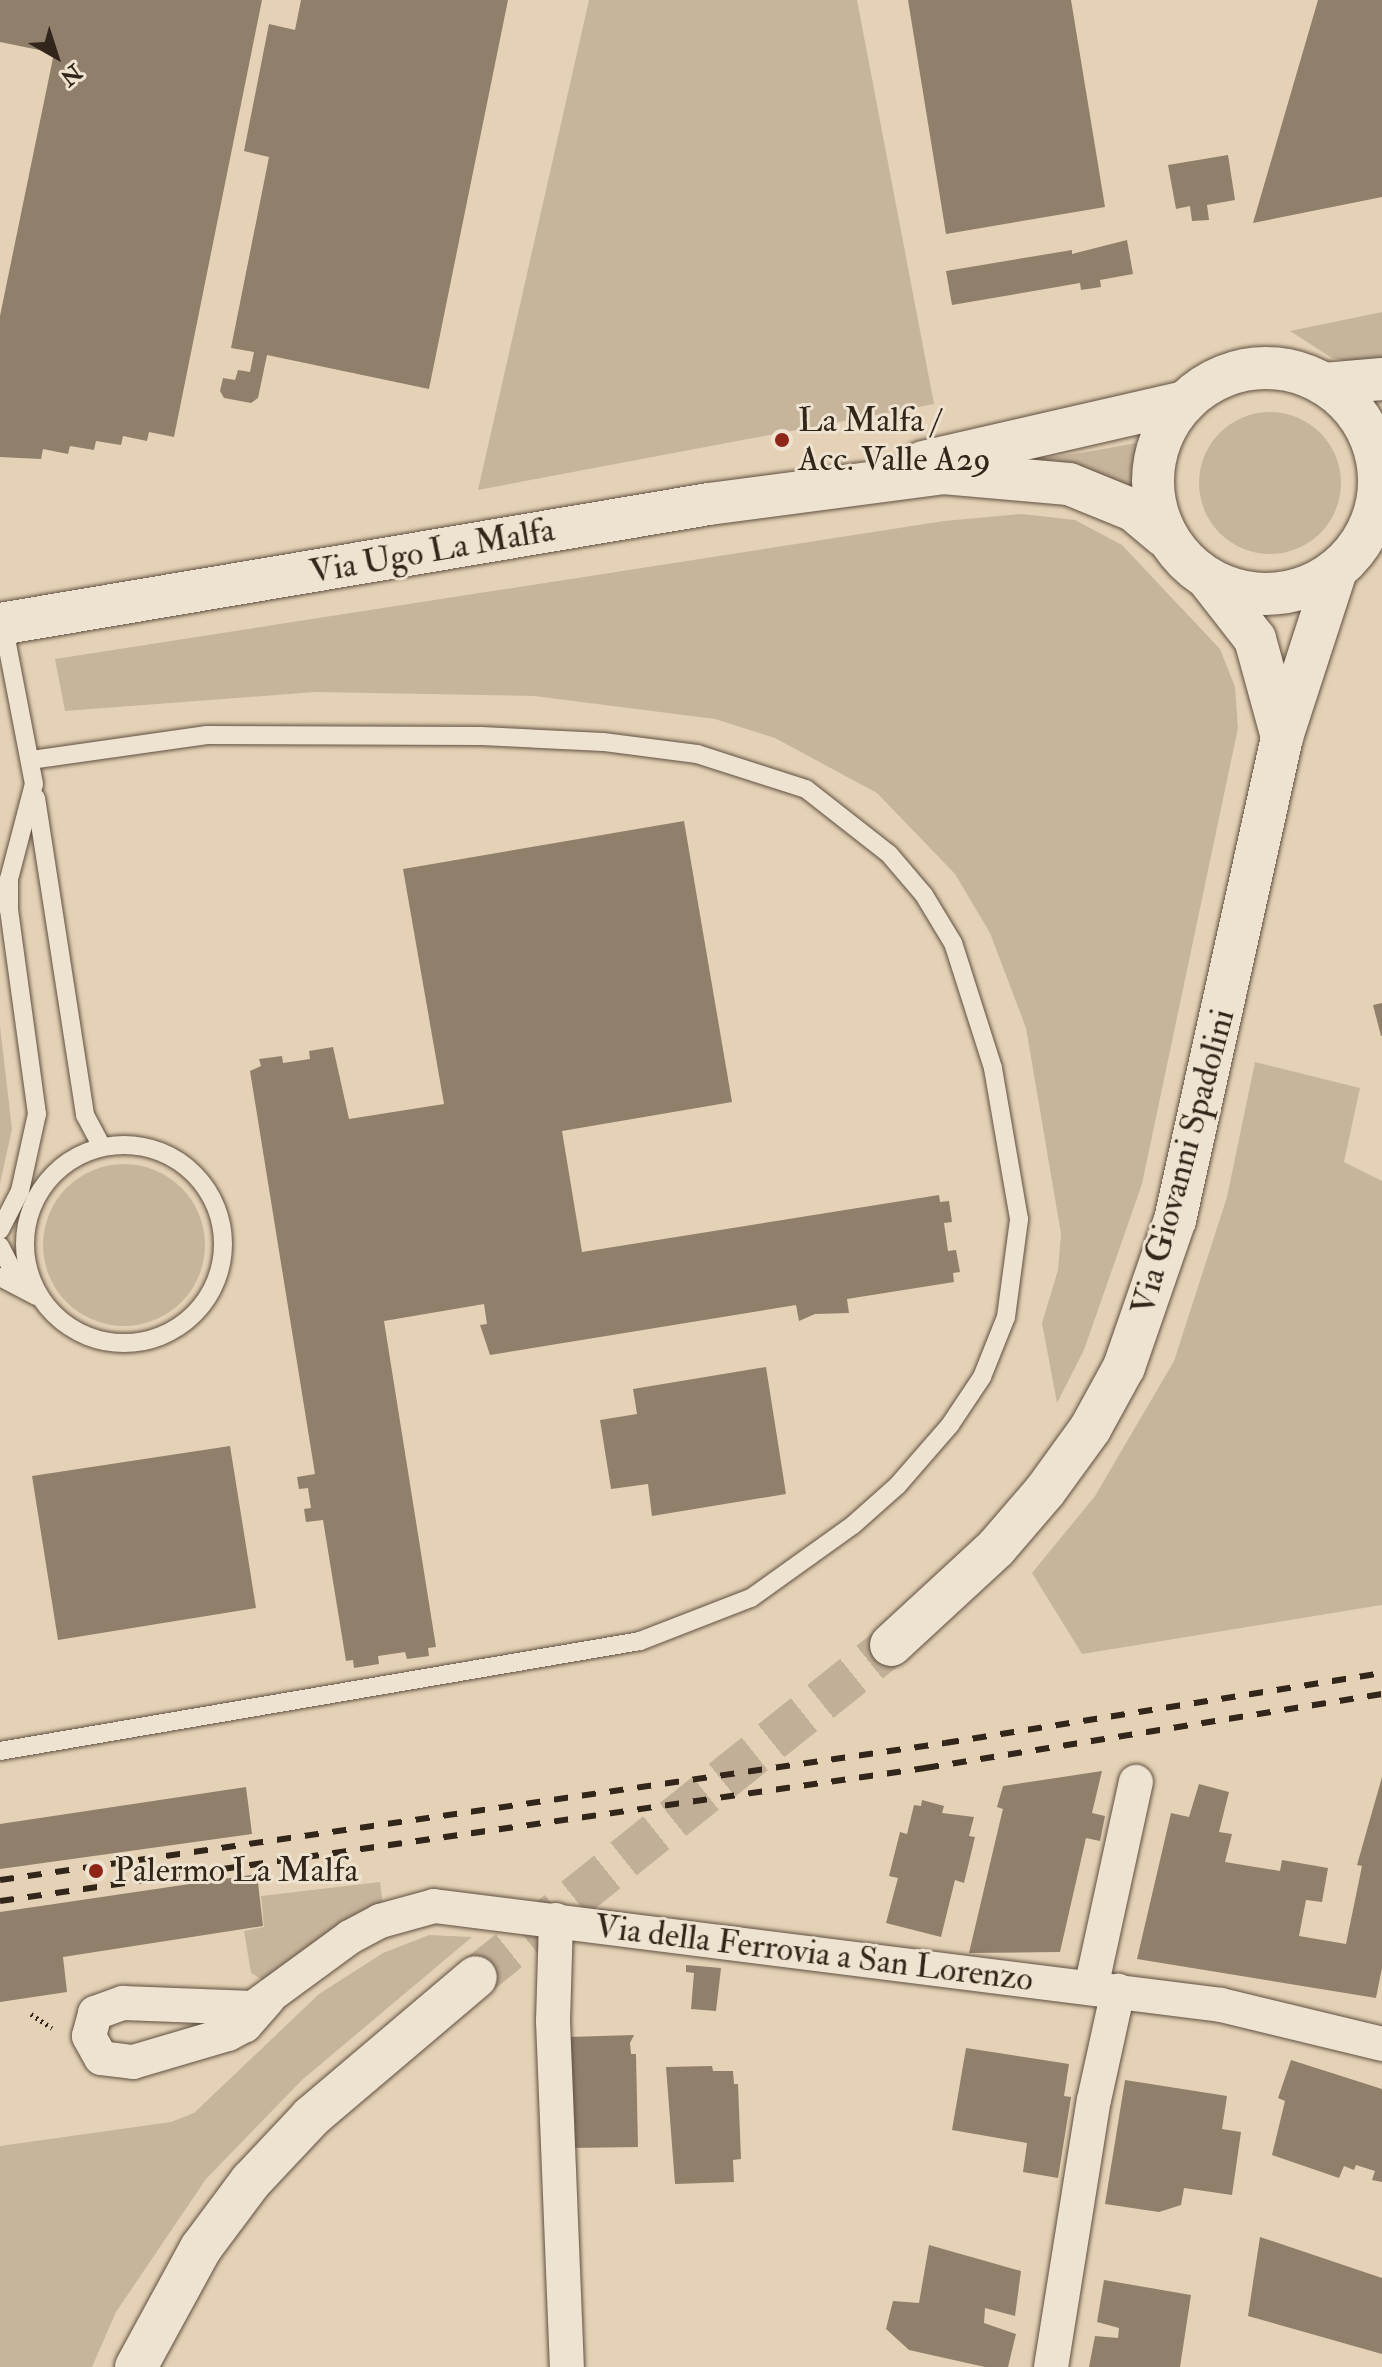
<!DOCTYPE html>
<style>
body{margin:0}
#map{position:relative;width:1382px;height:2367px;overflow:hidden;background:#e5d2b6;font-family:"IM FELL Double Pica",serif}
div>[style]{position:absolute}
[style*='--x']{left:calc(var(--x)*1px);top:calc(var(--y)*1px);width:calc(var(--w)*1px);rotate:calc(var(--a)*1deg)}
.green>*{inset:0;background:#c7b59b}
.round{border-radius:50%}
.building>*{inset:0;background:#8f7f6b}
.tertiary-tunnel>*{height:42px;margin-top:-21px;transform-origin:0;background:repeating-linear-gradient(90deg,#c1af97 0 42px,transparent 0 63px)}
.path>*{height:5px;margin-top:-2.5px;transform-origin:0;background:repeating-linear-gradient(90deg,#322519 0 2px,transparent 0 6px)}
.roads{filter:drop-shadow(0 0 2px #5f5040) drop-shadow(0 0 2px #5f5040)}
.service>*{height:18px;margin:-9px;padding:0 9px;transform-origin:9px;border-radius:9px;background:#eee2d0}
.service>.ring{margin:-9px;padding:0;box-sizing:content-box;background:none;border:18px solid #eee2d0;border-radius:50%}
.minor>*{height:34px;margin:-17px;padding:0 17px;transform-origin:17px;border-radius:17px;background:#eee2d0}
.tertiary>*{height:42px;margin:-21px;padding:0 21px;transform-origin:21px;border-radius:21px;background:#eee2d0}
.tertiary>.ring{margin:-21px;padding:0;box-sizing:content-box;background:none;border:42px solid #eee2d0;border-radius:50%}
.rail>*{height:6px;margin-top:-3px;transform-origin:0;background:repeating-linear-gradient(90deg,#322519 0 14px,transparent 0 28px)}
.dots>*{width:22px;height:22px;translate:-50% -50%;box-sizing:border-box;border:4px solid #eee2d0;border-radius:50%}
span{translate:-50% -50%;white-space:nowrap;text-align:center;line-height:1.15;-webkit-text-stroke:6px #eee2d0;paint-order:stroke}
.poi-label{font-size:34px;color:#322519}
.left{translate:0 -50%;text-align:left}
.street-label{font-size:34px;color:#322519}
.north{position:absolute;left:16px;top:16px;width:80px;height:80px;-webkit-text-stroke:6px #eee2d0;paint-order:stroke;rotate:141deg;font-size:22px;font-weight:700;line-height:32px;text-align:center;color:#322519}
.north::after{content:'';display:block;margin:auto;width:28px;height:36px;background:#322519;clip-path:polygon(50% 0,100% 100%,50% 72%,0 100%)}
</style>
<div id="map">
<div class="green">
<i style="clip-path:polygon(589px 0,857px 0,934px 404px,478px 490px)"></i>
<i style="clip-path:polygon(1382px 312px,1382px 359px,1360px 363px,1332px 358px,1290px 331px)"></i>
<i class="round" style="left:1199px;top:412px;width:142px;height:142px"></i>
<i style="clip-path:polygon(1136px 443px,1132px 488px,1027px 460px,1087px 452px)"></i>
<i style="clip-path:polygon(1022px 514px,1075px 520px,1122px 545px,1220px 649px,1235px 687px,1238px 728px,1142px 1184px,1084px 1350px,1057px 1403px,1042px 1323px,1058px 1270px,1061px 1234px,1026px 1028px,990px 933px,955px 874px,877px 793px,775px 738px,715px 719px,534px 696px,315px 692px,65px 711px,55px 659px,944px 521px)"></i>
<i style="clip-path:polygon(0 1026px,12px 1129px,0 1184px)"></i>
<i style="clip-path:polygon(1255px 1062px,1360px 1088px,1344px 1162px,1382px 1181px,1382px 1605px,1082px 1654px,1032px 1573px,1095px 1496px,1174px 1361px,1227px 1197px)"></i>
<i class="round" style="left:43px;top:1164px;width:162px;height:162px"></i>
<i style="clip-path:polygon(380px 1882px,383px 1905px,263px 1980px,251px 1973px,244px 1931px,264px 1927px,261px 1896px)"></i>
<i style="clip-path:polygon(429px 1935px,472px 1937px,302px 2080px,206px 2179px,116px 2312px,92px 2367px,0 2367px,0 2146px,171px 2122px,194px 2113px,319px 1994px,383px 1953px)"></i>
</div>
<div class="building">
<i style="clip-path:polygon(0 0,262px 0,174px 437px,149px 432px,147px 441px,123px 436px,121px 445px,96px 441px,94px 450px,70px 446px,68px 454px,43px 449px,41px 459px,0 457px,0 316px,54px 53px,0 42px)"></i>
<i style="clip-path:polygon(301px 0,508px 0,429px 389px,267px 355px,258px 398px,251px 403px,224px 398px,220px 391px,223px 378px,235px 380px,238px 370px,250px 372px,254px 352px,231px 348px,269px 157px,244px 151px,269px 24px,295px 30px)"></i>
<i style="clip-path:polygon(908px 0,1071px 0,1105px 207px,946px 234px)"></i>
<i style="clip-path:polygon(1318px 0,1382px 0,1382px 197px,1253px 223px)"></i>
<i style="clip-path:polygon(1228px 155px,1235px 200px,1207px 205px,1209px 220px,1192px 221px,1190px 206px,1176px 209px,1168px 165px)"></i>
<i style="clip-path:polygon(1127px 240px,1133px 274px,1100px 280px,1101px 287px,1081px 290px,1080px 283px,952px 305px,946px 271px,1072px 250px,1072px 254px)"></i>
<i style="clip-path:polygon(684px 821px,732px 1102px,562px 1131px,582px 1252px,939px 1195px,940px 1202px,949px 1201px,952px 1222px,944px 1223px,948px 1251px,956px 1250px,960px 1272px,953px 1273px,954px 1282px,847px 1299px,849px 1313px,815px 1314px,799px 1321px,796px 1305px,490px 1355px,480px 1325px,487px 1324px,484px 1304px,384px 1321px,436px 1647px,428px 1648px,429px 1656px,407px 1659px,405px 1652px,378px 1656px,379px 1664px,354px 1668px,353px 1660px,346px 1661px,323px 1520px,306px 1522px,304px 1509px,311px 1508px,308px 1488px,299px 1489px,297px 1477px,315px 1474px,250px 1071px,261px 1066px,259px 1059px,282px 1056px,283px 1063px,310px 1059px,309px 1051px,333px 1047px,349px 1119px,444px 1104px,403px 869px)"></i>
<i style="clip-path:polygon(1382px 1003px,1382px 1036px,1381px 1036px,1373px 1005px)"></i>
<i style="clip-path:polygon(766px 1367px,786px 1494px,652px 1516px,648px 1484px,611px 1489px,600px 1420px,637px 1414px,633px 1389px)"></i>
<i style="clip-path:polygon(230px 1446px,256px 1608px,58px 1640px,32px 1476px)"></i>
<i style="clip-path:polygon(1102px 1771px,1092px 1813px,1105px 1816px,1100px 1841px,1086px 1838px,1060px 1952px,969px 1953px,1001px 1817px,1003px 1809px,997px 1807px,1003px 1786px)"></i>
<i style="clip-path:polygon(1382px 1777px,1382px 1968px,1376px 1998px,1137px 1959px,1171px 1813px,1189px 1817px,1199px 1784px,1229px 1792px,1219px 1832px,1232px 1834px,1225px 1862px,1280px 1871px,1282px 1860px,1328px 1868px,1322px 1902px,1306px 1900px,1299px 1936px,1346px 1944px,1362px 1866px,1357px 1865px)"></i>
<i style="clip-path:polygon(246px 1787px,252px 1834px,0 1869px,0 1824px)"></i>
<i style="clip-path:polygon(922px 1800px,944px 1806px,942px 1813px,974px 1817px,969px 1836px,975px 1837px,964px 1883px,955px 1880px,941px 1937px,886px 1923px,898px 1878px,889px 1876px,900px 1832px,907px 1834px,914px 1805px,921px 1806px)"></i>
<i style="clip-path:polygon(257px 1874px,263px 1926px,63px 1957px,67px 1992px,0 2002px,0 1912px)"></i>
<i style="clip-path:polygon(686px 1965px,721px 1968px,716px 2011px,691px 2009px,694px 1973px,686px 1972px)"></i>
<i style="clip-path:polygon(634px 2035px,630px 2043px,631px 2054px,636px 2054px,638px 2147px,571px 2148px,568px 2037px)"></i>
<i style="clip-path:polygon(966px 2048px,1069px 2064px,1064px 2096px,1071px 2097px,1058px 2178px,1023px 2172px,1027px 2143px,952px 2130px)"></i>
<i style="clip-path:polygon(1291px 2060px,1382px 2089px,1382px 2182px,1372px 2180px,1375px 2171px,1356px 2165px,1354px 2170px,1344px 2166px,1339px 2178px,1272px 2155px,1285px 2101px,1278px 2098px)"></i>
<i style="clip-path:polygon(712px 2066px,713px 2071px,733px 2071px,734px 2084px,738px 2084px,741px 2159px,733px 2160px,734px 2182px,675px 2184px,666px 2067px)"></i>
<i style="clip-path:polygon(1125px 2080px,1227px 2096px,1222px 2129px,1241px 2132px,1232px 2195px,1184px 2188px,1181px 2205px,1159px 2212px,1105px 2204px)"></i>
<i style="clip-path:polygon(1260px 2237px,1382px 2278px,1382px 2354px,1248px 2316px)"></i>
<i style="clip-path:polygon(929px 2245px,1021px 2271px,1015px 2316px,985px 2308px,984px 2323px,1016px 2334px,1008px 2367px,985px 2367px,909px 2350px,886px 2329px,893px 2301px,919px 2303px)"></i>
<i style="clip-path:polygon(1104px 2280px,1191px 2295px,1180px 2367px,1089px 2367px,1095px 2336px,1118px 2338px,1119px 2328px,1097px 2322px)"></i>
</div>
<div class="tertiary-tunnel">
<i style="--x:476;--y:1977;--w:531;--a:-38.66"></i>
</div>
<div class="path">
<i style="--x:31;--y:2014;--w:25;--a:34"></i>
</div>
<div class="roads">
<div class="service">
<i style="--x:36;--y:798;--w:321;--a:81.2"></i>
<i style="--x:85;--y:1115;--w:36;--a:62"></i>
<i class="ring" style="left:25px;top:1145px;width:180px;height:180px"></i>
<i style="--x:0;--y:1230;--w:44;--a:-62.9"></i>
<i style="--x:20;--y:1191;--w:79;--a:-77.6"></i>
<i style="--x:37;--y:1114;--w:206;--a:-97.8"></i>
<i style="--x:9;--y:910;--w:31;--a:-90"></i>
<i style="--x:9;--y:879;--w:98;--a:-75.3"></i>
<i style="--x:34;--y:784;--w:164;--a:-100.9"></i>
<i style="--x:0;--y:1246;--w:42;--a:62.8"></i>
<i style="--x:0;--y:1277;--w:41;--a:27.8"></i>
<i style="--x:0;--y:1751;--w:649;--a:-9.75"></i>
<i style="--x:640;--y:1641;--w:119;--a:-21.2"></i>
<i style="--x:751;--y:1598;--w:125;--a:-35.6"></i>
<i style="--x:853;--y:1525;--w:59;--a:-41.6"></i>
<i style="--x:897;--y:1486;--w:81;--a:-49"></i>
<i style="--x:950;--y:1425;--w:58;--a:-56.3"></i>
<i style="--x:982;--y:1377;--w:65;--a:-68.2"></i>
<i style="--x:1006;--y:1317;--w:99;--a:-82.4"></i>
<i style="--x:1019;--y:1219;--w:153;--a:-99.8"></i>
<i style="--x:993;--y:1068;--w:131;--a:-107.7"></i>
<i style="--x:953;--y:943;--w:56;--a:-121.1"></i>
<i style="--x:924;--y:895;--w:54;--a:-130.5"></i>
<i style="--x:889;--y:854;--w:105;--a:-141.9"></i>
<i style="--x:806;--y:789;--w:114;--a:-162.2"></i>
<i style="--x:697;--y:754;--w:95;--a:-172.7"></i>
<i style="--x:603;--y:742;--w:122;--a:-177.2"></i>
<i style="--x:481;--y:736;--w:274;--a:-179.8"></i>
<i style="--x:207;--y:735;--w:177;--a:171.9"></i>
</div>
<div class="minor">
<i style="--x:556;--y:1920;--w:101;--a:91.7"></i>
<i style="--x:553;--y:2021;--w:346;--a:87.7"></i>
<i style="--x:1091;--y:1988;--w:211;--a:-77.7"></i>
<i style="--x:268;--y:1999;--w:35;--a:131"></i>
<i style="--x:245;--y:2025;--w:19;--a:152"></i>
<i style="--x:228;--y:2034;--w:99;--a:163.6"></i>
<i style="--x:133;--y:2062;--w:32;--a:-173"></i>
<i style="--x:101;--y:2058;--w:25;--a:-119"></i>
<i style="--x:89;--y:2036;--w:24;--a:-75"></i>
<i style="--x:95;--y:2013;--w:30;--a:-20"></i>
<i style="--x:123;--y:2003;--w:130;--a:2.2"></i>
<i style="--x:253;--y:2008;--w:120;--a:-36.2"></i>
<i style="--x:350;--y:1937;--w:34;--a:-28"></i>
<i style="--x:380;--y:1921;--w:56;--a:-15.5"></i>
<i style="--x:434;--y:1906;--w:793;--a:7.17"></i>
<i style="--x:1221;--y:2005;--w:166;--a:13.6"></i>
<i style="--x:1051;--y:2367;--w:270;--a:-80.9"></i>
<i style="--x:1094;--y:2100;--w:112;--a:-77.6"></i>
</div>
<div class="tertiary">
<i class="ring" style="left:1153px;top:368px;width:184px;height:184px"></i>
<i style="--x:1324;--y:384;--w:58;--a:-4.9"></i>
<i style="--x:923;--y:462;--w:269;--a:-12.9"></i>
<i style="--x:1209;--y:580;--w:75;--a:52.1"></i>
<i style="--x:1255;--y:639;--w:102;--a:74.6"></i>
<i style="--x:0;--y:624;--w:719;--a:-9.61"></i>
<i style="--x:709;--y:504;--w:236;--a:-7.5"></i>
<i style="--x:943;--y:473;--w:126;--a:5"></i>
<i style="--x:1069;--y:484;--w:69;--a:22.1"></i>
<i style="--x:1133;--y:510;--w:40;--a:40"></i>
<i style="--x:891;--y:1645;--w:143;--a:-42.7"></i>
<i style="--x:996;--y:1548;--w:75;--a:-49.3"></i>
<i style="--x:1045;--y:1491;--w:77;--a:-54"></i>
<i style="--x:1090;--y:1429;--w:71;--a:-61.3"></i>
<i style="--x:1124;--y:1367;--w:156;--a:-70.9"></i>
<i style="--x:1175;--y:1220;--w:495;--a:-77.5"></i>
<i style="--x:1282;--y:737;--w:175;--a:-72"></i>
<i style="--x:136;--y:2367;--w:136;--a:-61.4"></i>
<i style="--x:201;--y:2248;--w:84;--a:-53.3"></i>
<i style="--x:251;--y:2181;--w:88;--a:-46.8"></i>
<i style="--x:311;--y:2117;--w:216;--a:-40.3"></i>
</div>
</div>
<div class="rail">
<i style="--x:0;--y:1880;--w:955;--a:-8.25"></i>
<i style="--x:945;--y:1743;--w:443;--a:-9.1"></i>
<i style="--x:0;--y:1901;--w:935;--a:-8.18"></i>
<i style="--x:925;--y:1768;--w:463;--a:-9.2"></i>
</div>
<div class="dots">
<i style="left:782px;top:440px;background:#8f2418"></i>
<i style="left:96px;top:1871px;background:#8f2418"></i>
</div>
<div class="poi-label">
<span class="left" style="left:798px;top:440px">La Malfa /<br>Acc. Valle A29</span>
<span class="left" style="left:114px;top:1871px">Palermo La Malfa</span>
</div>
<div class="street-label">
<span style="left:432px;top:551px;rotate:-10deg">Via Ugo La Malfa</span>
<span style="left:1183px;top:1162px;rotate:-75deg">Via Giovanni Spadolini</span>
<span style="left:814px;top:1953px;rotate:7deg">Via della Ferrovia a San Lorenzo</span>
</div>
<div class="north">N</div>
</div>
